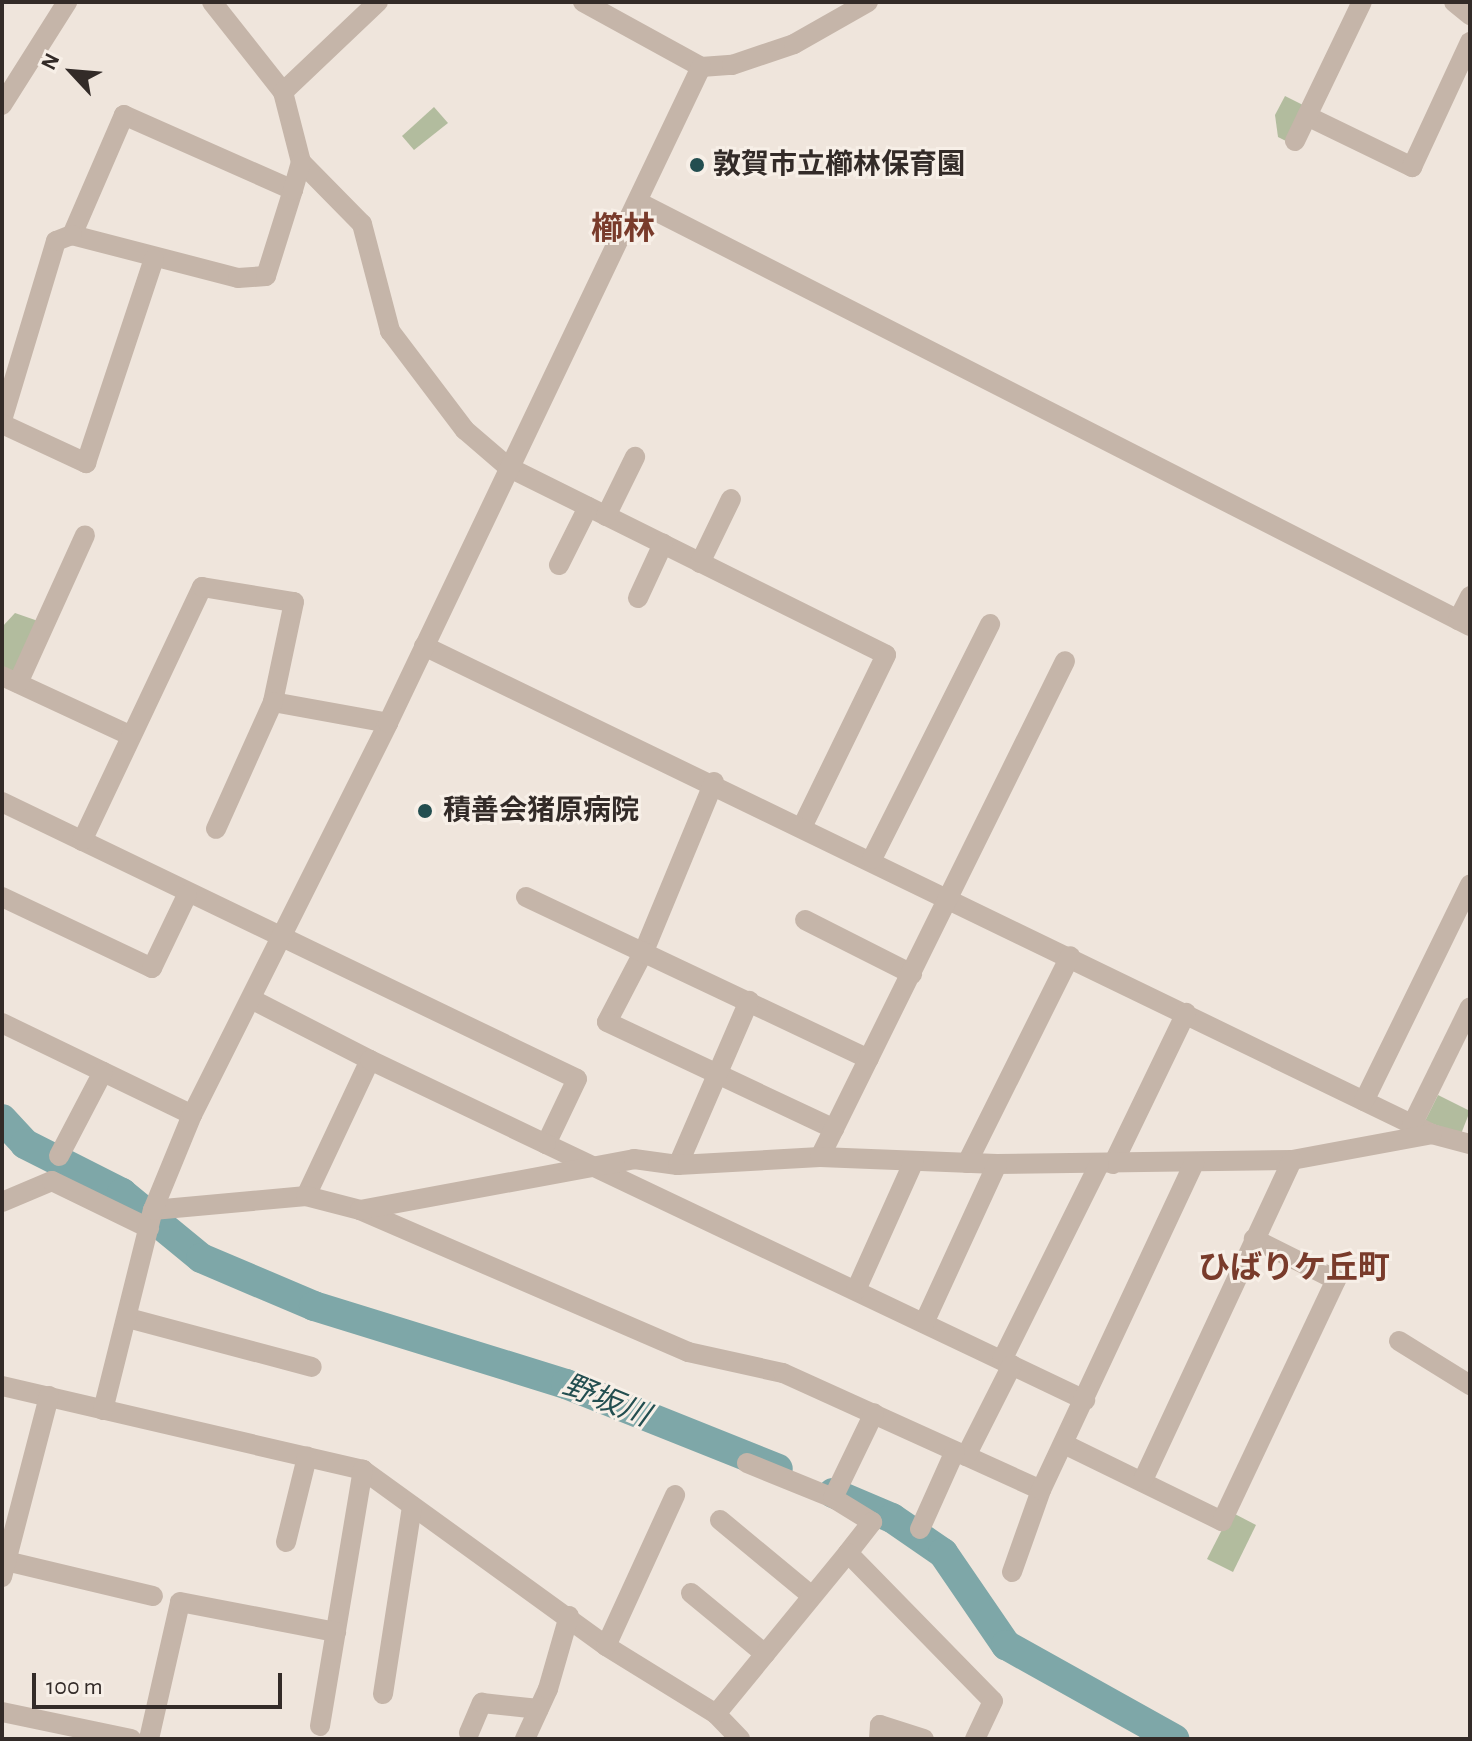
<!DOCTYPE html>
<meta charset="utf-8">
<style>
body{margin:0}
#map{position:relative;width:1472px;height:1741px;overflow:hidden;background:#efe5dc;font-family:"Alegreya Sans","Noto Sans JP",sans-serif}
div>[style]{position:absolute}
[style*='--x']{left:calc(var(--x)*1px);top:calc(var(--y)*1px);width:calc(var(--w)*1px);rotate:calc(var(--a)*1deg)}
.green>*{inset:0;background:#b2bc9e}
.river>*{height:30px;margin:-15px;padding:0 15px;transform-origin:15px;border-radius:15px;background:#7ea7a8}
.minor>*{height:20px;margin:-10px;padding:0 10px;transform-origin:10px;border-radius:10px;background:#c5b5a9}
.dots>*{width:22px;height:22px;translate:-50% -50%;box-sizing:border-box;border:4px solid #f7efe7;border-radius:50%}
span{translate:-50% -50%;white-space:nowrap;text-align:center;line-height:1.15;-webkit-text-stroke:6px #f7efe7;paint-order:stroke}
.poi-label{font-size:28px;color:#332b28;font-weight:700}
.left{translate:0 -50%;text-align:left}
.water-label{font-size:30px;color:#234e50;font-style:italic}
.quarter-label{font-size:32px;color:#793b2b;font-weight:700}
.frame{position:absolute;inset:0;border:4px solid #332b28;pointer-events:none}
.north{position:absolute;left:32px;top:32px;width:80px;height:80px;-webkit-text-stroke:6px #f7efe7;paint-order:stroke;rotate:296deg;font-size:22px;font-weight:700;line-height:32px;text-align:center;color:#332b28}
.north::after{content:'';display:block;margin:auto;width:28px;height:36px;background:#332b28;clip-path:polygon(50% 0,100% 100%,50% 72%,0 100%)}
.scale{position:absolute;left:32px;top:1673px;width:250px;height:36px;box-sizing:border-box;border:4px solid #332b28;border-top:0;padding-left:10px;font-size:24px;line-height:28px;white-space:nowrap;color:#332b28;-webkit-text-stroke:6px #f7efe7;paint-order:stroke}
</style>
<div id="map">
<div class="green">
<i style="clip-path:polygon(1285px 96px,1305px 106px,1288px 142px,1278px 137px,1275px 115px)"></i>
<i style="clip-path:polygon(434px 107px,448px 123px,414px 150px,402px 136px)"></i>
<i style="clip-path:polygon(15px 613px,38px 621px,16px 670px,2px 673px,2px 627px)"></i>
<i style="clip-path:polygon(1438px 1095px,1470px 1111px,1461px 1134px,1425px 1121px)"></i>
<i style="clip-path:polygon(1231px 1512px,1256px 1525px,1233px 1572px,1207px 1559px)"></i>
</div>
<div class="river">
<i style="--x:2;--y:1119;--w:34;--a:47"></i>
<i style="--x:25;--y:1144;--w:109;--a:26.8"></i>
<i style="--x:122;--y:1193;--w:102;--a:39.4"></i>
<i style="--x:201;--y:1258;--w:123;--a:23"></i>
<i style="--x:314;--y:1306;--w:264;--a:17.2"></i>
<i style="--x:566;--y:1384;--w:228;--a:21.8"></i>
<i style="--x:833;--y:1493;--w:64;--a:23"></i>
<i style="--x:892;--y:1518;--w:62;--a:34.5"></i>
<i style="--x:943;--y:1553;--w:112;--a:55.6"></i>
<i style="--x:1006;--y:1645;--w:193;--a:29.2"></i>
</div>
<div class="minor">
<i style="--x:212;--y:2;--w:115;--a:51.7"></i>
<i style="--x:283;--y:92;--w:72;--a:75.6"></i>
<i style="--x:301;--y:162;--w:87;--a:45.5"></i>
<i style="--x:362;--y:224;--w:111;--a:75.3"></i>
<i style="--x:390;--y:331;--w:124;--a:52.9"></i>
<i style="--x:465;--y:430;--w:57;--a:40.7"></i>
<i style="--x:508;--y:467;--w:422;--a:26.4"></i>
<i style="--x:886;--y:655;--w:189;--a:116"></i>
<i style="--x:583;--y:2;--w:135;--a:28.8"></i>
<i style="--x:701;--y:67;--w:31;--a:-4"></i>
<i style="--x:732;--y:65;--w:65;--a:-18.7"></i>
<i style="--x:794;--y:44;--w:85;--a:-29.6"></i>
<i style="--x:1454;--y:2;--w:21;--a:39"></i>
<i style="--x:283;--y:92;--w:131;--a:-43.5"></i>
<i style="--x:2;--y:105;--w:122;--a:-57.7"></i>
<i style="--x:1307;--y:116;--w:117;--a:25.9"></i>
<i style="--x:1412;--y:167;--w:138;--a:-65.1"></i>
<i style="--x:1295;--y:141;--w:154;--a:-64.3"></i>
<i style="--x:293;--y:190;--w:185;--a:-156.1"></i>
<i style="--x:124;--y:115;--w:131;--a:113.4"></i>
<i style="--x:72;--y:235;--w:171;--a:14.5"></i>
<i style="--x:238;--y:278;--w:28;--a:-4"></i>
<i style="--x:266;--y:276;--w:90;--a:-72.6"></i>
<i style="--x:293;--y:190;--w:29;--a:-74"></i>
<i style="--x:638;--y:202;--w:934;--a:27"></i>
<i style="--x:2;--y:420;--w:187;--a:-73.2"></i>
<i style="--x:56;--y:241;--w:17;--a:-21"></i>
<i style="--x:2;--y:424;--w:93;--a:24.9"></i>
<i style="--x:86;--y:463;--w:215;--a:-71.6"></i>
<i style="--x:606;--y:516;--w:66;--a:-63.8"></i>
<i style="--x:700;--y:563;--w:71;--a:-64.2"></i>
<i style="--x:559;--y:565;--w:65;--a:-63.4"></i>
<i style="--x:638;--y:598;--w:60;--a:-65.2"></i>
<i style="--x:1458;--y:620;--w:27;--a:-63"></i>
<i style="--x:424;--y:646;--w:1120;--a:25.83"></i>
<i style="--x:1432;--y:1134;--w:39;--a:15"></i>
<i style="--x:2;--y:676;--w:140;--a:24.9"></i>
<i style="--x:18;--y:683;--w:162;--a:-65.6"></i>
<i style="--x:273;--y:702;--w:117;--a:10.3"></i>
<i style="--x:714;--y:782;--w:183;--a:112.5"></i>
<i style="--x:644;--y:951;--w:80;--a:117.5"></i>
<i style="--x:607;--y:1022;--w:251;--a:25.2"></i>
<i style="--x:2;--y:802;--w:638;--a:25.72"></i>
<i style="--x:577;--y:1079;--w:72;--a:115.5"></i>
<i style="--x:546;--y:1144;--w:597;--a:25.41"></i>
<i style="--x:82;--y:841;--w:281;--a:-64.7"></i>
<i style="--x:202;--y:587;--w:93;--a:9.3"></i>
<i style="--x:294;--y:602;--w:102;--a:101.9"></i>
<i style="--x:273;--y:702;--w:139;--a:114.2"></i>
<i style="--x:872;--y:859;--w:263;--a:-63.3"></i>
<i style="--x:2;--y:897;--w:166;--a:25.3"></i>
<i style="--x:152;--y:968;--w:81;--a:-64.4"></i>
<i style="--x:526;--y:897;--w:379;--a:25.3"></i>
<i style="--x:805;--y:920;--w:120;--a:26.8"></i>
<i style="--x:251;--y:999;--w:134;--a:27.1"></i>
<i style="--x:370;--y:1060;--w:150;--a:115.2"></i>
<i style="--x:2;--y:1023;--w:211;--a:25.8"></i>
<i style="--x:370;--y:1060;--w:195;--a:25.5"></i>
<i style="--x:1364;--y:1101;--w:241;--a:-63.9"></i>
<i style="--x:1412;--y:1125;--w:131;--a:-63.8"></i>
<i style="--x:59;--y:1156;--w:95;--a:-62.4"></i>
<i style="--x:820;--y:1157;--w:553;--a:-63.71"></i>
<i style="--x:967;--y:1163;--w:231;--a:-63.5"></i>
<i style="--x:1113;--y:1164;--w:168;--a:-64.2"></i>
<i style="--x:678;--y:1165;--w:179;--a:-66.6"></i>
<i style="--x:2;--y:1202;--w:54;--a:-22.8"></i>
<i style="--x:52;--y:1181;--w:108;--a:25.9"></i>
<i style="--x:153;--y:1210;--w:154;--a:-5.2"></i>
<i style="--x:306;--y:1196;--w:56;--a:14.5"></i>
<i style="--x:360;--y:1210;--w:357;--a:23.4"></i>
<i style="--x:688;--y:1352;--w:97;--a:12.5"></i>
<i style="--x:783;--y:1373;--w:283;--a:24.4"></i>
<i style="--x:360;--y:1210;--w:279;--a:-10.5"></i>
<i style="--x:634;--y:1159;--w:44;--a:7.8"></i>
<i style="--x:678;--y:1165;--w:142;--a:-3.2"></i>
<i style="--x:820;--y:1157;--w:177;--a:2.3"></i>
<i style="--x:997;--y:1164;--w:295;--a:-0.8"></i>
<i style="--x:1292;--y:1160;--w:142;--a:-10.5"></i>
<i style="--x:856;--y:1290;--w:141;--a:-65.8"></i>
<i style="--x:128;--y:1318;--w:190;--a:14.9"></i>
<i style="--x:924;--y:1323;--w:175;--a:-65.3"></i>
<i style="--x:1399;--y:1341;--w:84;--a:31.8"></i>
<i style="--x:1002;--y:1360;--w:218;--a:-63.6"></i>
<i style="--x:2;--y:1386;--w:371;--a:13.1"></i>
<i style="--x:363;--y:1470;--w:300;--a:35.9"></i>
<i style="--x:606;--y:1646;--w:129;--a:31.7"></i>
<i style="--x:716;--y:1714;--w:35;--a:46"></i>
<i style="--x:103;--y:1410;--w:206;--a:-76"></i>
<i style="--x:153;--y:1210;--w:103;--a:-67.7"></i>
<i style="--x:192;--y:1115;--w:438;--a:-63.4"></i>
<i style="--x:388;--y:723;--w:727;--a:-64.49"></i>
<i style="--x:1064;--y:1444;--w:176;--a:26"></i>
<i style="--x:1222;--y:1521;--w:267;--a:-64.7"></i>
<i style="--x:1336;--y:1280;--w:92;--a:-153.4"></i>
<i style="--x:966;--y:1456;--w:102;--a:-63.2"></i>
<i style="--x:747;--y:1463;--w:93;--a:22.1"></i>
<i style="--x:833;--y:1498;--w:46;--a:31.6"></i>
<i style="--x:872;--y:1522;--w:39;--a:128"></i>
<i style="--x:1143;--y:1480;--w:353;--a:-65"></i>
<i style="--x:833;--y:1498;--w:94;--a:-64.2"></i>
<i style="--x:720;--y:1520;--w:119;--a:39.6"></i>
<i style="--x:920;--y:1529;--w:85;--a:-65.8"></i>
<i style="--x:286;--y:1542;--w:88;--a:-76.1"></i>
<i style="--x:6;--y:1561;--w:151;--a:13.4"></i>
<i style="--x:1012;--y:1572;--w:87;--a:-70.5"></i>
<i style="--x:1041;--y:1490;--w:361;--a:-64.9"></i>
<i style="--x:2;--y:1577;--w:187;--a:-75.4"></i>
<i style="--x:691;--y:1593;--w:96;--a:39.5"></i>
<i style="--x:606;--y:1646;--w:166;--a:-65.4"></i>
<i style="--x:383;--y:1694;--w:190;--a:-81.2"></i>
<i style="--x:2;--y:1712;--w:132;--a:11.8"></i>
<i style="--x:716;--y:1714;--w:208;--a:-50.7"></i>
<i style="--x:848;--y:1553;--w:207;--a:45.6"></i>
<i style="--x:993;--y:1701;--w:42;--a:115.3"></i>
<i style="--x:320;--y:1726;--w:260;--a:-80.5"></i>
<i style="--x:469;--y:1733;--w:33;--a:-67"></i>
<i style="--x:482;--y:1703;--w:57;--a:6"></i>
<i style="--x:149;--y:1739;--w:140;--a:-77.2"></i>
<i style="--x:180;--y:1602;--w:159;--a:10.9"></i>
<i style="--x:525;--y:1739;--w:55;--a:-65.3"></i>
<i style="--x:548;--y:1689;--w:76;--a:-74"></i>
<i style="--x:879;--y:1739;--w:14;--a:-86"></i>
<i style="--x:880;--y:1725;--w:46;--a:17.7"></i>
</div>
<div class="dots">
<i style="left:697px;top:165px;background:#234e50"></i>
<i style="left:425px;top:811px;background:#234e50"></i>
</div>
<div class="poi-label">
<span class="left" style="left:713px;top:165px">敦賀市立櫛林保育園</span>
<span class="left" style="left:443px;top:811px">積善会猪原病院</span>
</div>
<div class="water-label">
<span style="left:606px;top:1401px;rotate:22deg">野坂川</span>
</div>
<div class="quarter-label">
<span style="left:623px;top:229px">櫛林</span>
<span style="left:1294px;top:1268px">ひばりケ丘町</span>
</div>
<div class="frame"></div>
<div class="north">N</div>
<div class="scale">100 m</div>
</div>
